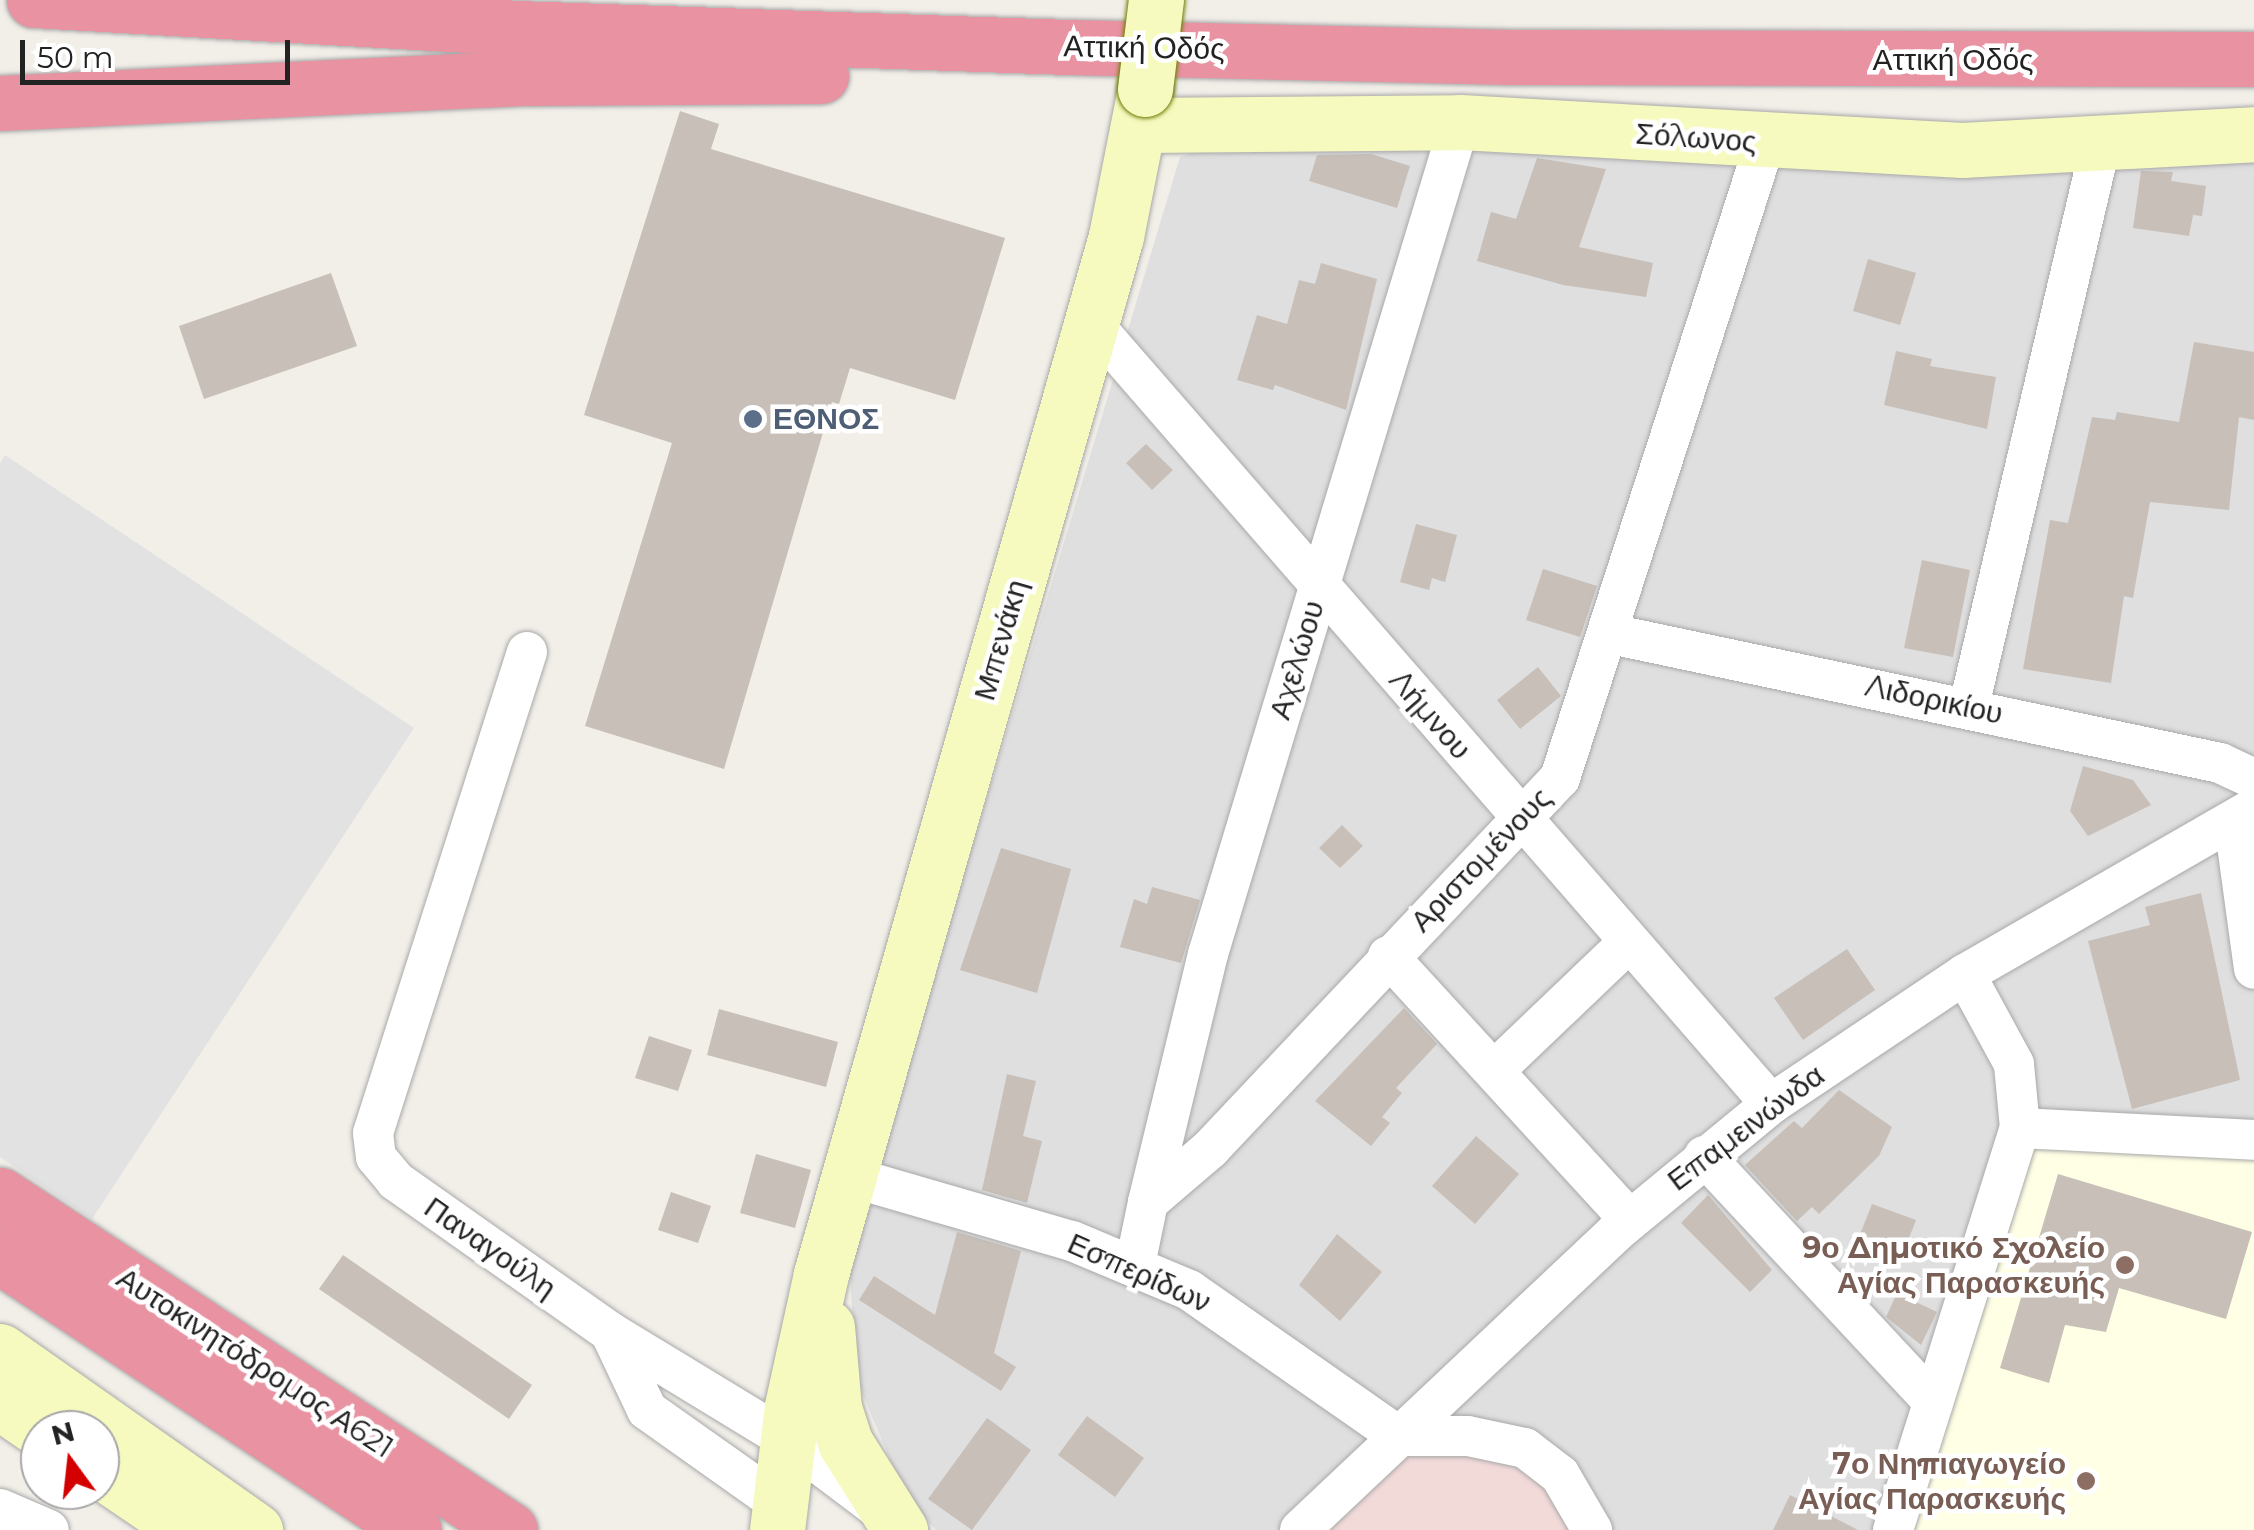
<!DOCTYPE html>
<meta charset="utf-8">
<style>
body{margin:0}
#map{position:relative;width:2254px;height:1530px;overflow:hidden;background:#f2efe9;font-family:Montserrat,sans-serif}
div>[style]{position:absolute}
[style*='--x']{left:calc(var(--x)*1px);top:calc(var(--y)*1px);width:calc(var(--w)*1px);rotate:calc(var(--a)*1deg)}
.residential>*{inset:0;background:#e0dfdf}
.commercial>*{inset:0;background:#f2dad9}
.education>*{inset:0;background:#ffffe5}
.parking>*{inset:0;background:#e2e2e2}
.building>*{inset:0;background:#c7bfb8}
.roads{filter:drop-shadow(0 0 2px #a9a9a9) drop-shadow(0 0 2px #a9a9a9)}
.street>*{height:40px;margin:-20px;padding:0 20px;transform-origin:20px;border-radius:20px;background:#fff}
.secondary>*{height:55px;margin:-27.5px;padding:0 27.5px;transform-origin:27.5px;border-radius:27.5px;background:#f7fabf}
.highway>*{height:55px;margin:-27.5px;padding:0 27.5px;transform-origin:27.5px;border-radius:27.5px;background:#e892a2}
.bridges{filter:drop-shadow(0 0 2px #707d05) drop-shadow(0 0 2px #707d05)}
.secondary-bridge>*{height:55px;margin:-27.5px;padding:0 27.5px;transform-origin:27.5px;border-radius:27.5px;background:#f7fabf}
.dots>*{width:28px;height:28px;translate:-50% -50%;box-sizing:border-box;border:5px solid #fff;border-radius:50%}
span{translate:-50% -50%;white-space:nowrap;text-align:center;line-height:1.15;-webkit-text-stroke:9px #fff;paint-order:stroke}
.street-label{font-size:30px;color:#222}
.service-label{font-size:30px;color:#4e5e75;font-weight:700}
.left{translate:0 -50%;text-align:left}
.education-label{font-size:30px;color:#785e54;font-weight:700}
.right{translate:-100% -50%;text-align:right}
.north{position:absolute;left:20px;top:1410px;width:100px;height:100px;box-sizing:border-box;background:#fff;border:2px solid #a7a7a7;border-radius:50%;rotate:345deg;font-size:28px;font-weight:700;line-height:40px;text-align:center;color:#222}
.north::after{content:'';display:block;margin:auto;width:35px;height:45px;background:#d40000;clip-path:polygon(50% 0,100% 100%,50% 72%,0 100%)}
.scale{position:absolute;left:20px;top:40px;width:270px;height:45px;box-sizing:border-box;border:5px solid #222;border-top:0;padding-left:12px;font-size:30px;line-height:35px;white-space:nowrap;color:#222;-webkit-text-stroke:8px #fff;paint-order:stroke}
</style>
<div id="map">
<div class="residential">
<i style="clip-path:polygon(1262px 127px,2254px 145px,2254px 1530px,936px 1530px,906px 1498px,856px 1378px,849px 1256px,1180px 157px)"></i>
</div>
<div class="commercial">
<i style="clip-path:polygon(1474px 1437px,1554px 1487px,1576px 1530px,1300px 1530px,1391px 1438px)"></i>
</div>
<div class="education">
<i style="clip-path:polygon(2042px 1141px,2254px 1154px,2254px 1530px,1913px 1530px,2028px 1151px)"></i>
</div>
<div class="parking">
<i style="clip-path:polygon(5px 455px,414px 728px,92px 1219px,0 1157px,0 463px)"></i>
</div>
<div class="building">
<i style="clip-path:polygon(680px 111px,719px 124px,711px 149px,1005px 238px,955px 400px,850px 368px,839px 404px,832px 402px,724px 769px,585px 726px,672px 443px,584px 415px)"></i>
<i style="clip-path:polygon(1371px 154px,1410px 166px,1397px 208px,1309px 181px,1317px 155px)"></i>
<i style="clip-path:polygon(1537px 158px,1606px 169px,1579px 247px,1653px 263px,1646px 297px,1563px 285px,1477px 261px,1491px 212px,1516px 219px)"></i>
<i style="clip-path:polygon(2141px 171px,2173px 172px,2171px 181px,2206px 186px,2202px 216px,2193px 215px,2189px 236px,2133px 228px)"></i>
<i style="clip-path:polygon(1868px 259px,1916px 273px,1900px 325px,1853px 311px)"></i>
<i style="clip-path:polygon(1321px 263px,1377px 279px,1346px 410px,1275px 385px,1273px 390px,1237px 380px,1257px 315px,1287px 324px,1299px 280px,1315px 284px)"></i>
<i style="clip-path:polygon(331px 273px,357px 346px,204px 399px,179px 326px)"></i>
<i style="clip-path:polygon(2194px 342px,2254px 352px,2254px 420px,2239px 417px,2229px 510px,2150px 502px,2133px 598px,2124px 596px,2111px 683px,2023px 669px,2050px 520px,2068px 523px,2092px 417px,2115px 420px,2117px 412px,2179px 422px)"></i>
<i style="clip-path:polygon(1896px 351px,1932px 359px,1930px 366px,1996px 377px,1987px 429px,1884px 405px)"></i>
<i style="clip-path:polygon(1146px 444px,1173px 470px,1152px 490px,1126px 463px)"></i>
<i style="clip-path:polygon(1416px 524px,1457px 535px,1445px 582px,1432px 578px,1429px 590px,1400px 582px)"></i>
<i style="clip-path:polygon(1922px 560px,1970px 570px,1953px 657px,1904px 648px)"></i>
<i style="clip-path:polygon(1543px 569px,1597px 586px,1580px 637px,1526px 620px)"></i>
<i style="clip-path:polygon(1538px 667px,1561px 696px,1520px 729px,1497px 700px)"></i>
<i style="clip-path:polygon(2083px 766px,2133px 780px,2151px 805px,2088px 836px,2070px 811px)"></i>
<i style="clip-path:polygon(1342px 825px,1363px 846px,1340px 868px,1319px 848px)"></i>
<i style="clip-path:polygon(1001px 848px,1071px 869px,1037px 993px,960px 970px)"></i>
<i style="clip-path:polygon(1152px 887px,1200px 900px,1181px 963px,1120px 947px,1134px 899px,1147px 904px)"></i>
<i style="clip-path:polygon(2201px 893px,2240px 1080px,2132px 1109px,2088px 941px,2150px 925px,2145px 907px)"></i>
<i style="clip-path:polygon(1847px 949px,1875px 990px,1803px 1040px,1774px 998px)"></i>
<i style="clip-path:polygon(1404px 1008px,1437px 1044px,1396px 1088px,1402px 1093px,1382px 1117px,1390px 1123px,1371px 1146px,1315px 1101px)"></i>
<i style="clip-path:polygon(719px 1009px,838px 1042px,826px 1087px,707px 1055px)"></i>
<i style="clip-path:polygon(649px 1036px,692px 1050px,678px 1091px,635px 1078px)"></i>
<i style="clip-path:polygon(1007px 1074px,1036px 1081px,1023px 1136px,1042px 1141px,1027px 1203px,982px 1190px)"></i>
<i style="clip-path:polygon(1839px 1090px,1892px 1127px,1879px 1156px,1819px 1214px,1812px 1207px,1797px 1221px,1745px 1165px,1794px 1121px,1802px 1128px)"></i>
<i style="clip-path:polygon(1476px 1136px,1519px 1174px,1475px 1224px,1432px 1186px)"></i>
<i style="clip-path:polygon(756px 1154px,811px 1170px,795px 1228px,740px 1213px)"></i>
<i style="clip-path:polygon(2058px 1174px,2252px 1232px,2226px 1319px,2119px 1288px,2106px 1332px,2065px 1325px,2049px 1383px,2000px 1368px)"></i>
<i style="clip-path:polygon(671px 1192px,711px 1206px,698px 1243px,658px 1230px)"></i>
<i style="clip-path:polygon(1708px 1195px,1772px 1270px,1750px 1292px,1681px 1223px)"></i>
<i style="clip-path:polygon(1872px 1204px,1916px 1220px,1899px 1264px,1855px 1247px)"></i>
<i style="clip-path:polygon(957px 1232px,1021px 1251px,994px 1353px,1016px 1367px,1001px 1391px,859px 1300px,874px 1276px,935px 1315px)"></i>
<i style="clip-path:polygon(1337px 1234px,1382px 1272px,1340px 1321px,1299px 1285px)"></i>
<i style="clip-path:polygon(343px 1255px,532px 1385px,509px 1419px,319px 1289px)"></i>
<i style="clip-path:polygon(1897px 1293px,1937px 1312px,1921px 1345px,1886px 1317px)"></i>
<i style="clip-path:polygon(1087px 1416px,1144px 1458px,1115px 1497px,1058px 1455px)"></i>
<i style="clip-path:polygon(987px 1418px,1031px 1450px,972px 1530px,928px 1499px)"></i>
<i style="clip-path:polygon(1790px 1495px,1858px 1530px,1773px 1530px)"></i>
</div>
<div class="roads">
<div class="street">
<i style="--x:1092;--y:323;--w:1035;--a:49"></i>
<i style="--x:1611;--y:634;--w:623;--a:11.96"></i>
<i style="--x:2220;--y:763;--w:38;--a:25"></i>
<i style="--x:527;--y:652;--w:505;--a:107.75"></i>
<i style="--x:373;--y:1133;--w:24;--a:83"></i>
<i style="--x:376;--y:1157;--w:31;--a:50"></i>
<i style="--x:396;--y:1181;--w:262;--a:35.2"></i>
<i style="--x:610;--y:1332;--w:210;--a:31.3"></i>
<i style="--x:789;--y:1441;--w:108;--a:37.1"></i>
<i style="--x:1969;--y:706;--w:574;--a:-76.81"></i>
<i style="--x:2234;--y:823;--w:147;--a:82.2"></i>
<i style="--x:1388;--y:956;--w:358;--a:47.5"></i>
<i style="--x:1497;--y:1068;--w:181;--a:-43.7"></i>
<i style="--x:2020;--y:1128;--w:234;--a:2.9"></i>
<i style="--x:1704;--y:1156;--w:336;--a:47"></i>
<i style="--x:848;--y:1176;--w:233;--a:16.2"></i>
<i style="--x:1072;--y:1241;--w:127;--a:22.7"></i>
<i style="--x:1189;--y:1290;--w:255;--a:34.9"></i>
<i style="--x:1398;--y:1436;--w:70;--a:0"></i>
<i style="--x:1468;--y:1436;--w:58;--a:11.9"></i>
<i style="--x:1525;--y:1448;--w:44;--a:37.6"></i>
<i style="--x:1560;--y:1475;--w:64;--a:59.8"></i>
<i style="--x:1148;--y:1202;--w:255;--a:-76.4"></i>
<i style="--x:1208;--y:954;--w:869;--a:-73.15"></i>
<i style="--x:1135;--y:1265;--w:64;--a:-78.3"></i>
<i style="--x:1148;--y:1202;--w:82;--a:-40.5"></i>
<i style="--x:1210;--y:1149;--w:510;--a:-46.67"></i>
<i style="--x:1560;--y:778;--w:667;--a:-72.11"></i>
<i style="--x:610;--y:1332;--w:86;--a:64.6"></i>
<i style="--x:647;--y:1410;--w:168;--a:35.3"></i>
<i style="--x:0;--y:1509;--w:53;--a:23.2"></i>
<i style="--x:1300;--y:1530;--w:436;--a:-43.3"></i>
<i style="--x:1617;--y:1231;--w:200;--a:-39.5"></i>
<i style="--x:1771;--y:1104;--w:234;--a:-33.8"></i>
<i style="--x:1965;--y:974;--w:333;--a:-29.9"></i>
<i style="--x:1893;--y:1530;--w:422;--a:-72.5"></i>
<i style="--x:2020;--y:1128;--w:64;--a:-95.4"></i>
<i style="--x:2014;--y:1064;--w:102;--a:-118.6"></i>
</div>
<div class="secondary">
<i style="--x:1139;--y:125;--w:321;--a:-0.5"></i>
<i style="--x:1460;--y:122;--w:503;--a:3.19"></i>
<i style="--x:1962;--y:150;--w:292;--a:-3.1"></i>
<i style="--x:827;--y:1327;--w:81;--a:85.1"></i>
<i style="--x:834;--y:1408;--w:38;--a:72"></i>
<i style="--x:846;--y:1444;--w:102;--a:57.9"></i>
<i style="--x:0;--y:1351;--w:312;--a:35.1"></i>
<i style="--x:0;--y:1402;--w:50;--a:34.3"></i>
<i style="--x:100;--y:1470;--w:107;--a:34.3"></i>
<i style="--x:777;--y:1530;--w:125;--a:-83.1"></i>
<i style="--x:792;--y:1406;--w:135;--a:-77.6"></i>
<i style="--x:821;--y:1274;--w:1079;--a:-74.13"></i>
<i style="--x:1116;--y:236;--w:150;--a:-78.8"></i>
</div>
<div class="highway">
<i style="--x:34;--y:0;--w:483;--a:3.3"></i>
<i style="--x:516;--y:28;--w:553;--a:1.97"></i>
<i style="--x:1069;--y:47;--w:443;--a:1.3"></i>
<i style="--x:1512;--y:57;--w:742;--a:0.15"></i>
<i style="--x:0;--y:103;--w:521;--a:-2.75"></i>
<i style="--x:520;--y:78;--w:301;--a:-0.4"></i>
<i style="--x:0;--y:1195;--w:610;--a:33.3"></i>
<i style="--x:0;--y:1256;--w:496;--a:33.5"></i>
</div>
</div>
<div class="bridges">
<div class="secondary-bridge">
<i style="--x:1145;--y:89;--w:90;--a:-83"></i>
</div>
</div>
<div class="dots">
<i style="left:753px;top:419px;background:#5c6f8a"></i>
<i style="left:2125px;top:1265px;background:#8d6e63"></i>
<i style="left:2086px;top:1481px;background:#8d6e63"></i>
</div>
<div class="street-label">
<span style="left:1144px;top:48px;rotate:1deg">Αττική Οδός</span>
<span style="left:1953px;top:60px">Αττική Οδός</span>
<span style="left:1696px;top:138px;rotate:4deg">Σόλωνος</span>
<span style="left:1001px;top:640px;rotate:-74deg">Μπενάκη</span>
<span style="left:1297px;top:660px;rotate:-73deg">Αχελώου</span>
<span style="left:1934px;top:700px;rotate:12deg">Λιδορικίου</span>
<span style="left:1430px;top:715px;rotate:49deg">Λήμνου</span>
<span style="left:1481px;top:860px;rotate:-46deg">Αριστομένους</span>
<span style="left:1746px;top:1128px;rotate:-37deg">Επαμεινώνδα</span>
<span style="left:490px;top:1248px;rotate:35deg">Παναγούλη</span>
<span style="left:1139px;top:1273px;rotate:24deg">Εσπερίδων</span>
<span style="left:255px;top:1363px;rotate:33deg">Αυτοκινητόδρομος Α621</span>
</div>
<div class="service-label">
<span class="left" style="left:773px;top:419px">ΕΘΝΟΣ</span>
</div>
<div class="education-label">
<span class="right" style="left:2105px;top:1265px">9ο Δημοτικό Σχολείο<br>Αγίας Παρασκευής</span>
<span class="right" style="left:2066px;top:1481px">7ο Νηπιαγωγείο<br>Αγίας Παρασκευής</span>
</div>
<div class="north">N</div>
<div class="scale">50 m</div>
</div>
